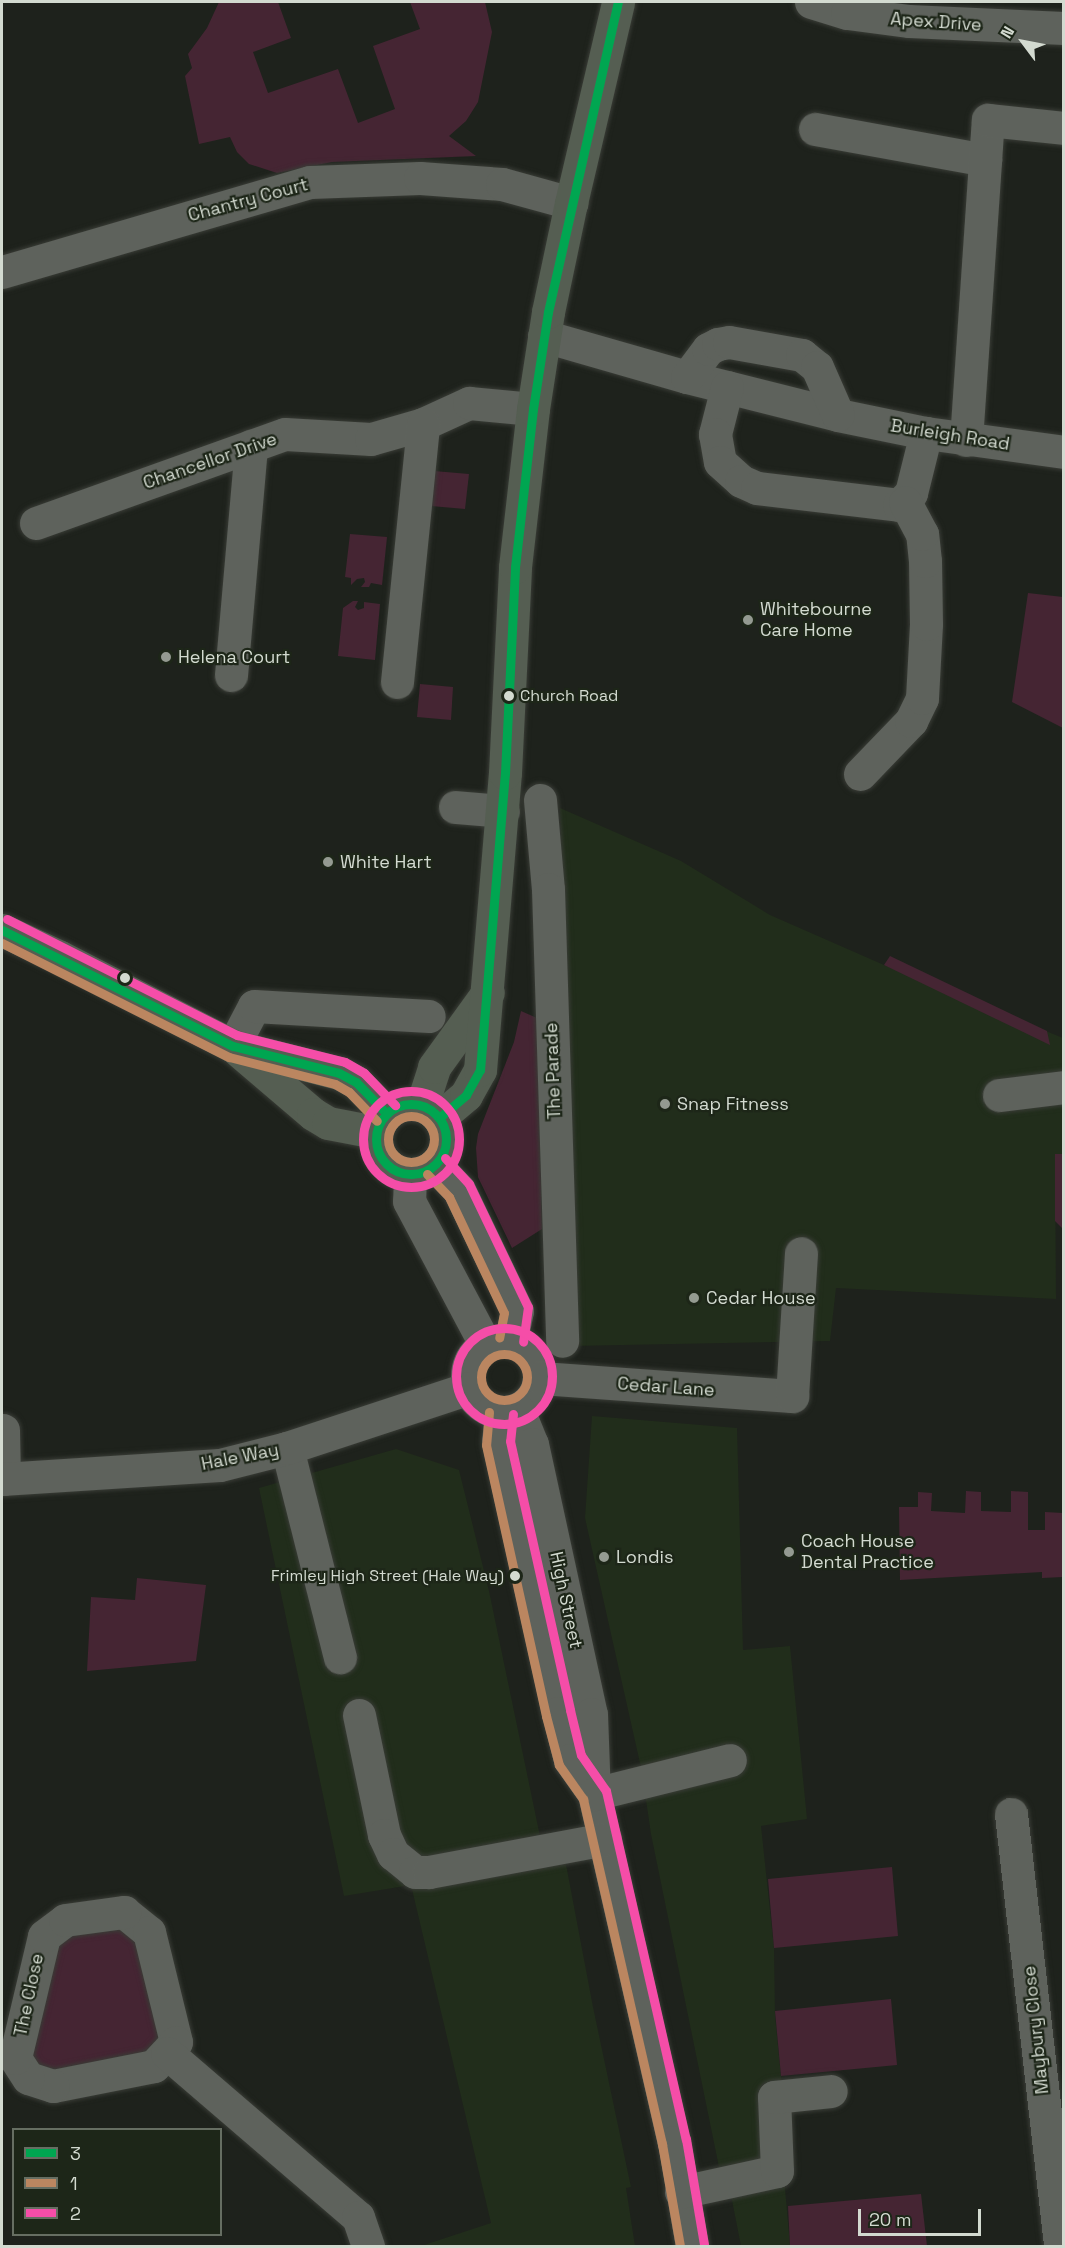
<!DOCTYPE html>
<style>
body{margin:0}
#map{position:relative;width:1065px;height:2248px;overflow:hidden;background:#1e221c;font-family:"Space Grotesk",sans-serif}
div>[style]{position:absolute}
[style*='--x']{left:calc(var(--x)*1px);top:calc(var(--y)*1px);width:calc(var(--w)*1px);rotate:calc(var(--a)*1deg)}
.built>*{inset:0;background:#212d1b}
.green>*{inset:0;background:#452533}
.roads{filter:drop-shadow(0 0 2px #393c36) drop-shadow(0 0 2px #393c36)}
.minor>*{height:33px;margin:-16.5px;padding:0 16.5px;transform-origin:16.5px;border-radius:16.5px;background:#5e625c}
.minor>.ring{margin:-16.5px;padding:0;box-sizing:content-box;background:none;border:33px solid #5e625c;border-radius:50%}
.major>*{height:33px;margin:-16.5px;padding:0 16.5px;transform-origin:16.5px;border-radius:16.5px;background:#555e52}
.major>.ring{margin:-16.5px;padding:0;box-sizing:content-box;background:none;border:33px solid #555e52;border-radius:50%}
.bus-1>*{height:9px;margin:-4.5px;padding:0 4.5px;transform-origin:4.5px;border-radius:4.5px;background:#00a651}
.bus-1>.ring{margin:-4.5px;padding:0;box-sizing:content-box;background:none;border:9px solid #00a651;border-radius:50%}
.bus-2>*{height:9px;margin:-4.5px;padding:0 4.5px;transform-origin:4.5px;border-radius:4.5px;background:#bb8660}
.bus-2>.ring{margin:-4.5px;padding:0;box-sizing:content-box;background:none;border:9px solid #bb8660;border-radius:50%}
.bus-3>*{height:9px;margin:-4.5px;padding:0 4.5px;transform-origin:4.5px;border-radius:4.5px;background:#f54da8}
.bus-3>.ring{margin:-4.5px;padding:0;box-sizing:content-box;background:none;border:9px solid #f54da8;border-radius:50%}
.dots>*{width:16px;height:16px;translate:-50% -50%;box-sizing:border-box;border:3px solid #1d2618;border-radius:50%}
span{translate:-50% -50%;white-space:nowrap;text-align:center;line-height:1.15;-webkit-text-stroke:4.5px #1d2618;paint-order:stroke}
.bus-label{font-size:16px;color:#d3dad0}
.left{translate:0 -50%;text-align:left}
.right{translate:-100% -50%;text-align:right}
.street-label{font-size:18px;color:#d3dad0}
.poi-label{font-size:18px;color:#d3dad0}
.frame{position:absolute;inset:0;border:3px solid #d3dad0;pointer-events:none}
.legend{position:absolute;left:12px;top:2128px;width:210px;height:108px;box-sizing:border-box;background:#1d2618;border:2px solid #666e62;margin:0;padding:8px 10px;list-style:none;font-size:18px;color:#d3dad0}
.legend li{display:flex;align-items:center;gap:12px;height:30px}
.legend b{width:30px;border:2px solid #666e62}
.north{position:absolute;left:993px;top:12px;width:60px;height:60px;-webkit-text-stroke:4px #1d2618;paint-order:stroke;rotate:302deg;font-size:16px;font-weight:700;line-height:24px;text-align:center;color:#d3dad0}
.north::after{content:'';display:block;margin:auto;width:21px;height:27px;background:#d3dad0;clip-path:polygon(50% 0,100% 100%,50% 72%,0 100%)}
.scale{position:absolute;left:858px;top:2209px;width:123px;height:27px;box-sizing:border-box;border:3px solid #d3dad0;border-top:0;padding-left:8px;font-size:18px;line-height:21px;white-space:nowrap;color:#d3dad0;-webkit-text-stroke:4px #1d2618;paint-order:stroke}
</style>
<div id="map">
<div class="built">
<i style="clip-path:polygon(560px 808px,681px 861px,770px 915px,884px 965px,1063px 1038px,1063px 1154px,1055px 1155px,1056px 1299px,836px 1288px,830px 1341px,571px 1346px)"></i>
<i style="clip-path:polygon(592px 1416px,737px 1428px,743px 1650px,790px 1646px,807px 1819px,761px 1826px,774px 1948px,775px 2016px,781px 2076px,781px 2142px,790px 2246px,741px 2246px,730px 2190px,720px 2172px,651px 1834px,642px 1772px,585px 1518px)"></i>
<i style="clip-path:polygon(396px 1449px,459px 1470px,489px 1591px,541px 1841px,565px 1859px,593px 2007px,631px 2187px,626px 2188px,635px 2246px,421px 2246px,491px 2223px,411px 1885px,344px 1896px,259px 1488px)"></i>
</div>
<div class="green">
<i style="clip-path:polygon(219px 2px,278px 2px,291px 38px,253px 52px,268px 93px,338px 69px,358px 123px,395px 109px,373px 46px,420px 29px,410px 2px,485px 2px,492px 32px,478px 102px,466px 121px,449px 136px,476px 156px,332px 162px,277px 173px,249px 164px,237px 152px,230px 137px,199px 144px,185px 76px,192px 68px,188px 54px,207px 28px)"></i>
<i style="clip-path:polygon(434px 471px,469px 474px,465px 509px,431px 506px)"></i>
<i style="clip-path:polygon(350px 534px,387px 537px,382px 585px,371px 583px,369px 587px,361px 587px,365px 582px,364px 578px,357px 579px,351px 585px,351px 578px,345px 577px)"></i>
<i style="clip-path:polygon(1028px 593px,1063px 597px,1063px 728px,1012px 702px)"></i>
<i style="clip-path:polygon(353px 601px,358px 601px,355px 607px,358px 610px,364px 608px,364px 602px,380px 604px,375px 660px,338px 656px,343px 608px)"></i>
<i style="clip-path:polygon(420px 684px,453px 687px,451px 720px,417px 717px)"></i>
<i style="clip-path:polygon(890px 956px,1047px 1031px,1050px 1045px,884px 965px)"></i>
<i style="clip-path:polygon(521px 1011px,537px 1018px,542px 1229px,512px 1248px,478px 1177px,476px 1148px,478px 1134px,514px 1042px)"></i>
<i style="clip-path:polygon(1055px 1154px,1063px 1154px,1063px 1229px,1055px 1221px)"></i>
<i style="clip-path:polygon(966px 1491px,981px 1492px,981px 1511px,1011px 1512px,1011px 1491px,1028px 1492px,1028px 1530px,1045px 1530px,1045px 1512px,1063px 1513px,1063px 1577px,1042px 1578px,1042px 1572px,900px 1580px,899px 1507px,918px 1507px,918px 1492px,932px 1493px,931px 1511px,965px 1513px)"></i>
<i style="clip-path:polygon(137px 1578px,206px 1585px,196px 1661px,87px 1671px,91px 1597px,135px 1600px)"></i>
<i style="clip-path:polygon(892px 1867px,898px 1936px,774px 1948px,768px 1879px)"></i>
<i style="clip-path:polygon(122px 1926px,136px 1934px,165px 2026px,154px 2053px,53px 2074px,29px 2061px,55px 1942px,74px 1933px)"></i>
<i style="clip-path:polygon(891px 1999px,897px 2065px,781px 2076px,775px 2011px)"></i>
<i style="clip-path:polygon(921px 2194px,927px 2246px,790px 2246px,788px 2206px)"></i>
</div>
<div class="roads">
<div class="minor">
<i style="--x:811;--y:2;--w:38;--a:17"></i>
<i style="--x:847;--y:13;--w:63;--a:7.4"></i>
<i style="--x:909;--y:21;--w:155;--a:2.6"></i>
<i style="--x:815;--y:129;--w:173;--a:10.3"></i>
<i style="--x:2;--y:272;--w:321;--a:-16.3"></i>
<i style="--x:310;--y:182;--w:110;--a:-2.1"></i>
<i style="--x:420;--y:178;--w:82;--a:4.2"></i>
<i style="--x:502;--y:184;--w:72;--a:15.4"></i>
<i style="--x:544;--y:336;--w:149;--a:16"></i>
<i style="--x:687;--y:377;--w:156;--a:14.1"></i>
<i style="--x:838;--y:415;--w:90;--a:11.6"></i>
<i style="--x:926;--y:433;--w:139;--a:7.8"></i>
<i style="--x:687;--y:377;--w:35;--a:-53"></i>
<i style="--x:708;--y:349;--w:11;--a:-27"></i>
<i style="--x:718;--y:344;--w:11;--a:-10"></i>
<i style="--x:729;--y:342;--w:74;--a:10.1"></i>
<i style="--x:802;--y:355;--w:19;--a:39"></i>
<i style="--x:817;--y:367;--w:52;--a:66.4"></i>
<i style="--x:727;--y:387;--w:49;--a:104.3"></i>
<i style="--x:715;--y:434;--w:28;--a:80"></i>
<i style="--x:720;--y:462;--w:28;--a:42"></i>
<i style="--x:741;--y:481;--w:17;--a:24"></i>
<i style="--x:757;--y:488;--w:143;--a:6.8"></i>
<i style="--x:899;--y:505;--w:17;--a:-45"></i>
<i style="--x:911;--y:493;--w:62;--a:-76"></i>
<i style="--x:966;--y:440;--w:321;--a:-86.1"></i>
<i style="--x:988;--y:120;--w:76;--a:6"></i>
<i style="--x:36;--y:523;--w:264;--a:-19.7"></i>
<i style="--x:285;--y:434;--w:86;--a:3.3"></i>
<i style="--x:371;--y:439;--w:54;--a:-16.1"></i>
<i style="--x:423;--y:424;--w:51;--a:-24.5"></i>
<i style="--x:469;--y:403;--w:64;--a:5.4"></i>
<i style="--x:231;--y:675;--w:230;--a:-85"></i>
<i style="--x:397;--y:682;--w:259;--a:-84.2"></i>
<i style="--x:860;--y:774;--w:74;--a:-46.1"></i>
<i style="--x:911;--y:721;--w:25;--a:-64"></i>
<i style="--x:922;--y:698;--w:74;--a:-86.9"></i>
<i style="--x:926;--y:624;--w:63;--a:-90.9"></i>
<i style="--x:925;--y:561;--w:27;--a:-96"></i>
<i style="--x:922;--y:534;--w:36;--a:-118"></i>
<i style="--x:540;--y:800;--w:89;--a:84.9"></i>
<i style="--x:548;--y:889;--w:452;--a:88.2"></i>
<i style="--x:455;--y:807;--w:48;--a:4.8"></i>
<i style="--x:233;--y:1046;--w:45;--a:-62.3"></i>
<i style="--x:254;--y:1006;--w:175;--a:3.3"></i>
<i style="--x:999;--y:1095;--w:65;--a:-7"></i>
<i style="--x:436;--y:1166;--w:33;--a:46"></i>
<i style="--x:459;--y:1190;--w:134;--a:64.4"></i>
<i style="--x:517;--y:1311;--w:30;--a:102"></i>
<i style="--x:410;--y:1176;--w:25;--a:92"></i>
<i style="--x:409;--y:1201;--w:162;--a:62"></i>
<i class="ring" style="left:467px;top:1340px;width:39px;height:39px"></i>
<i style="--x:540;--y:1378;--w:253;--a:4.1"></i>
<i style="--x:792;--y:1396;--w:143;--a:-86.4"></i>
<i style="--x:518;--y:1410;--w:37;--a:68"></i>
<i style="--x:532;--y:1444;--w:276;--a:77.7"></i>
<i style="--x:591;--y:1714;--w:80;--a:87.9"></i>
<i style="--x:594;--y:1794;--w:357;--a:77.1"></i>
<i style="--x:674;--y:2142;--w:106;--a:80.2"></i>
<i style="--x:501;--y:1413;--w:29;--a:96"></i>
<i style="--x:498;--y:1442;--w:278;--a:77.5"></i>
<i style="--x:558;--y:1713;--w:49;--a:75.7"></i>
<i style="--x:570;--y:1760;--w:42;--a:54.8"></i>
<i style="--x:3;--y:1430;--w:49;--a:88.8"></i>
<i style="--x:287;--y:1448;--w:216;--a:75.8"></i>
<i style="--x:2;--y:1479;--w:218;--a:-3.7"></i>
<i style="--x:220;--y:1465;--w:69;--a:-14.2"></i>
<i style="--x:287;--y:1448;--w:192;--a:-18.2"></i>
<i style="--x:359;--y:1715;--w:123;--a:78.2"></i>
<i style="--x:384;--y:1835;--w:21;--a:65"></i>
<i style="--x:393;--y:1854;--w:28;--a:39"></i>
<i style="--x:415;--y:1872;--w:14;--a:0"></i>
<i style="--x:429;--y:1872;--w:179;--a:-10.6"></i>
<i style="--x:594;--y:1794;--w:140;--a:-14"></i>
<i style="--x:1011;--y:1814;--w:435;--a:83.5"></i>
<i style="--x:124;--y:1912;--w:32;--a:39"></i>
<i style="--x:149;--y:1932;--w:113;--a:76.2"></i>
<i style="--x:176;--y:2042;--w:33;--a:133"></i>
<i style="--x:154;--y:2066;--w:103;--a:168.8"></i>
<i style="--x:53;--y:2086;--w:26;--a:-162"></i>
<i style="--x:28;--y:2078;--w:24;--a:-123"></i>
<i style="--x:15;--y:2058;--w:125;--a:-76.6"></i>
<i style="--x:44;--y:1936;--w:26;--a:-37"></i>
<i style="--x:65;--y:1920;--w:60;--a:-7.7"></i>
<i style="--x:167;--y:2053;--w:252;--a:40.7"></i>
<i style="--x:358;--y:2217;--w:31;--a:71"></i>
<i style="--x:681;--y:2192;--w:98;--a:-12.3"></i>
<i style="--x:777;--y:2171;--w:74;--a:-92.3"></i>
<i style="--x:774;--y:2097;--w:57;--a:-6"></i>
</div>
<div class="major">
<i style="--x:2;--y:930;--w:64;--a:25"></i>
<i style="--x:60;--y:957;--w:195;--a:27.2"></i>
<i style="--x:233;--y:1046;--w:109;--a:14.3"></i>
<i style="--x:339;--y:1073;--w:19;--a:28"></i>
<i style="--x:356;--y:1082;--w:43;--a:45.9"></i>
<i style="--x:239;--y:1051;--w:97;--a:40.4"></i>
<i style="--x:313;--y:1114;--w:17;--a:31"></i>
<i style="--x:328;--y:1123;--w:48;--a:10.8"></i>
<i class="ring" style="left:376px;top:1104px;width:37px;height:37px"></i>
<i style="--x:422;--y:1105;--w:40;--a:-72"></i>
<i style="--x:434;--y:1067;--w:92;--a:-54.2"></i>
<i style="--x:440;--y:1117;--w:34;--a:-40"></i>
<i style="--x:466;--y:1095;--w:29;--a:-61"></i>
<i style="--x:480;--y:1070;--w:298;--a:-85.2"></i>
<i style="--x:505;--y:773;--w:206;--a:-87.2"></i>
<i style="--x:515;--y:567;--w:159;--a:-83.5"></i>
<i style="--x:533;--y:409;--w:98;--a:-81.2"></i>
<i style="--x:548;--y:312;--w:111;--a:-78.1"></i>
<i style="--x:571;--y:203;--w:206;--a:-76.8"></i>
</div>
</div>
<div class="bus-1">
<i style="--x:2;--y:930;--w:258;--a:26.7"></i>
<i style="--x:233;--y:1046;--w:109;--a:14.3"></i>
<i style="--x:339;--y:1073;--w:19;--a:28"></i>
<i style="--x:356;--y:1082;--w:43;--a:45.9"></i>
<i class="ring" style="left:376px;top:1104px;width:61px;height:61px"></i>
<i style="--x:440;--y:1117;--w:34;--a:-40"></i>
<i style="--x:466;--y:1095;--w:29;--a:-61"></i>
<i style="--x:480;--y:1070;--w:298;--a:-85.2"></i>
<i style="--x:505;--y:773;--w:206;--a:-87.2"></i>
<i style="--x:515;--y:567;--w:159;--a:-83.5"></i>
<i style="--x:533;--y:409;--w:98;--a:-81.2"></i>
<i style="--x:548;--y:312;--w:318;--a:-77.3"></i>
</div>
<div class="bus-2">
<i style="--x:2;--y:943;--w:254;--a:26.7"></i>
<i style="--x:229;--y:1057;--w:109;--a:14.3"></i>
<i style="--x:335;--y:1084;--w:16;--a:30"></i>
<i style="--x:349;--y:1092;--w:40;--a:46"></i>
<i class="ring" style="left:388px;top:1116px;width:37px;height:37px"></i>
<i style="--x:427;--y:1174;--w:32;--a:46"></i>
<i style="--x:449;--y:1197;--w:128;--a:64.6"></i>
<i style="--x:504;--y:1313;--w:25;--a:101"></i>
<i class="ring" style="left:481px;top:1354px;width:37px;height:37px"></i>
<i style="--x:489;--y:1412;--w:33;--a:95"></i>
<i style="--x:486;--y:1445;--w:278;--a:77.5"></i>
<i style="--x:546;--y:1716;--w:51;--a:75.1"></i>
<i style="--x:559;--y:1765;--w:42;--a:54.8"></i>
<i style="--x:583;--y:1799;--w:354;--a:77.1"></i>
<i style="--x:662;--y:2144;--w:104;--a:80"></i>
</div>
<div class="bus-3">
<i style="--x:7;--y:919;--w:258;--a:26.8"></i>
<i style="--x:237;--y:1035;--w:111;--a:14"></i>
<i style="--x:345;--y:1062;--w:22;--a:30"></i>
<i style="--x:364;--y:1073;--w:45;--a:45.9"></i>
<i class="ring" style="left:363px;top:1091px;width:87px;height:87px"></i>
<i style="--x:445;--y:1158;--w:35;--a:47"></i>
<i style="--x:469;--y:1184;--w:136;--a:64.4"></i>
<i style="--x:528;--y:1307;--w:35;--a:98"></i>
<i class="ring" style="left:456px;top:1328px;width:87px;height:87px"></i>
<i style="--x:513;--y:1414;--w:27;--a:96"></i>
<i style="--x:510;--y:1441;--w:276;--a:77.4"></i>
<i style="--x:570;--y:1710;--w:46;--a:76.3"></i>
<i style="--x:581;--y:1755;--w:44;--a:55.2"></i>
<i style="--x:606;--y:1791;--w:357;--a:77.1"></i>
<i style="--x:686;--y:2139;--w:107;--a:80.3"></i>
</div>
<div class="dots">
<i style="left:748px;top:620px;background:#949a91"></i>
<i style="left:166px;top:657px;background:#949a91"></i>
<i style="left:509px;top:696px;background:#d3dad0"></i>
<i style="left:328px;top:862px;background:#949a91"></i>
<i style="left:125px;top:978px;background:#d3dad0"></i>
<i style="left:665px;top:1104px;background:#949a91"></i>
<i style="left:694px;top:1298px;background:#949a91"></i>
<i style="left:789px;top:1552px;background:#949a91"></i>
<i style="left:604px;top:1557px;background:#949a91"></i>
<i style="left:515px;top:1576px;background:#d3dad0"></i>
</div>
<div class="bus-label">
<span class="left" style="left:520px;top:696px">Church Road</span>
<span class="right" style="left:504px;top:1576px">Frimley High Street (Hale Way)</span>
</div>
<div class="street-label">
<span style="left:936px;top:22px;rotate:4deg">Apex Drive</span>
<span style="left:248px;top:200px;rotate:-15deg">Chantry Court</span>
<span style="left:950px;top:435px;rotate:9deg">Burleigh Road</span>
<span style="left:210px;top:461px;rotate:-19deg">Chancellor Drive</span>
<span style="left:553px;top:1071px;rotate:-92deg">The Parade</span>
<span style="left:666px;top:1387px;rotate:4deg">Cedar Lane</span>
<span style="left:240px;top:1457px;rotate:-11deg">Hale Way</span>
<span style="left:566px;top:1600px;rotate:78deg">High Street</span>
<span style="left:29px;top:1995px;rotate:-78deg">The Close</span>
<span style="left:1036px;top:2030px;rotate:-96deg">Maybury Close</span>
</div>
<div class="poi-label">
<span class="left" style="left:760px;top:620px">Whitebourne<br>Care Home</span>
<span class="left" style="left:178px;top:657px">Helena Court</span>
<span class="left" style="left:340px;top:862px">White Hart</span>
<span class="left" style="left:677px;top:1104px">Snap Fitness</span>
<span class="left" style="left:706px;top:1298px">Cedar House</span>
<span class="left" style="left:801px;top:1552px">Coach House<br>Dental Practice</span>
<span class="left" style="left:616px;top:1557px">Londis</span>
</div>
<div class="frame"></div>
<ul class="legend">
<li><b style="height:8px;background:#00a651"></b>3</li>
<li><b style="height:8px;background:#bb8660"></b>1</li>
<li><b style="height:8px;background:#f54da8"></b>2</li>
</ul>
<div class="north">N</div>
<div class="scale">20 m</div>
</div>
